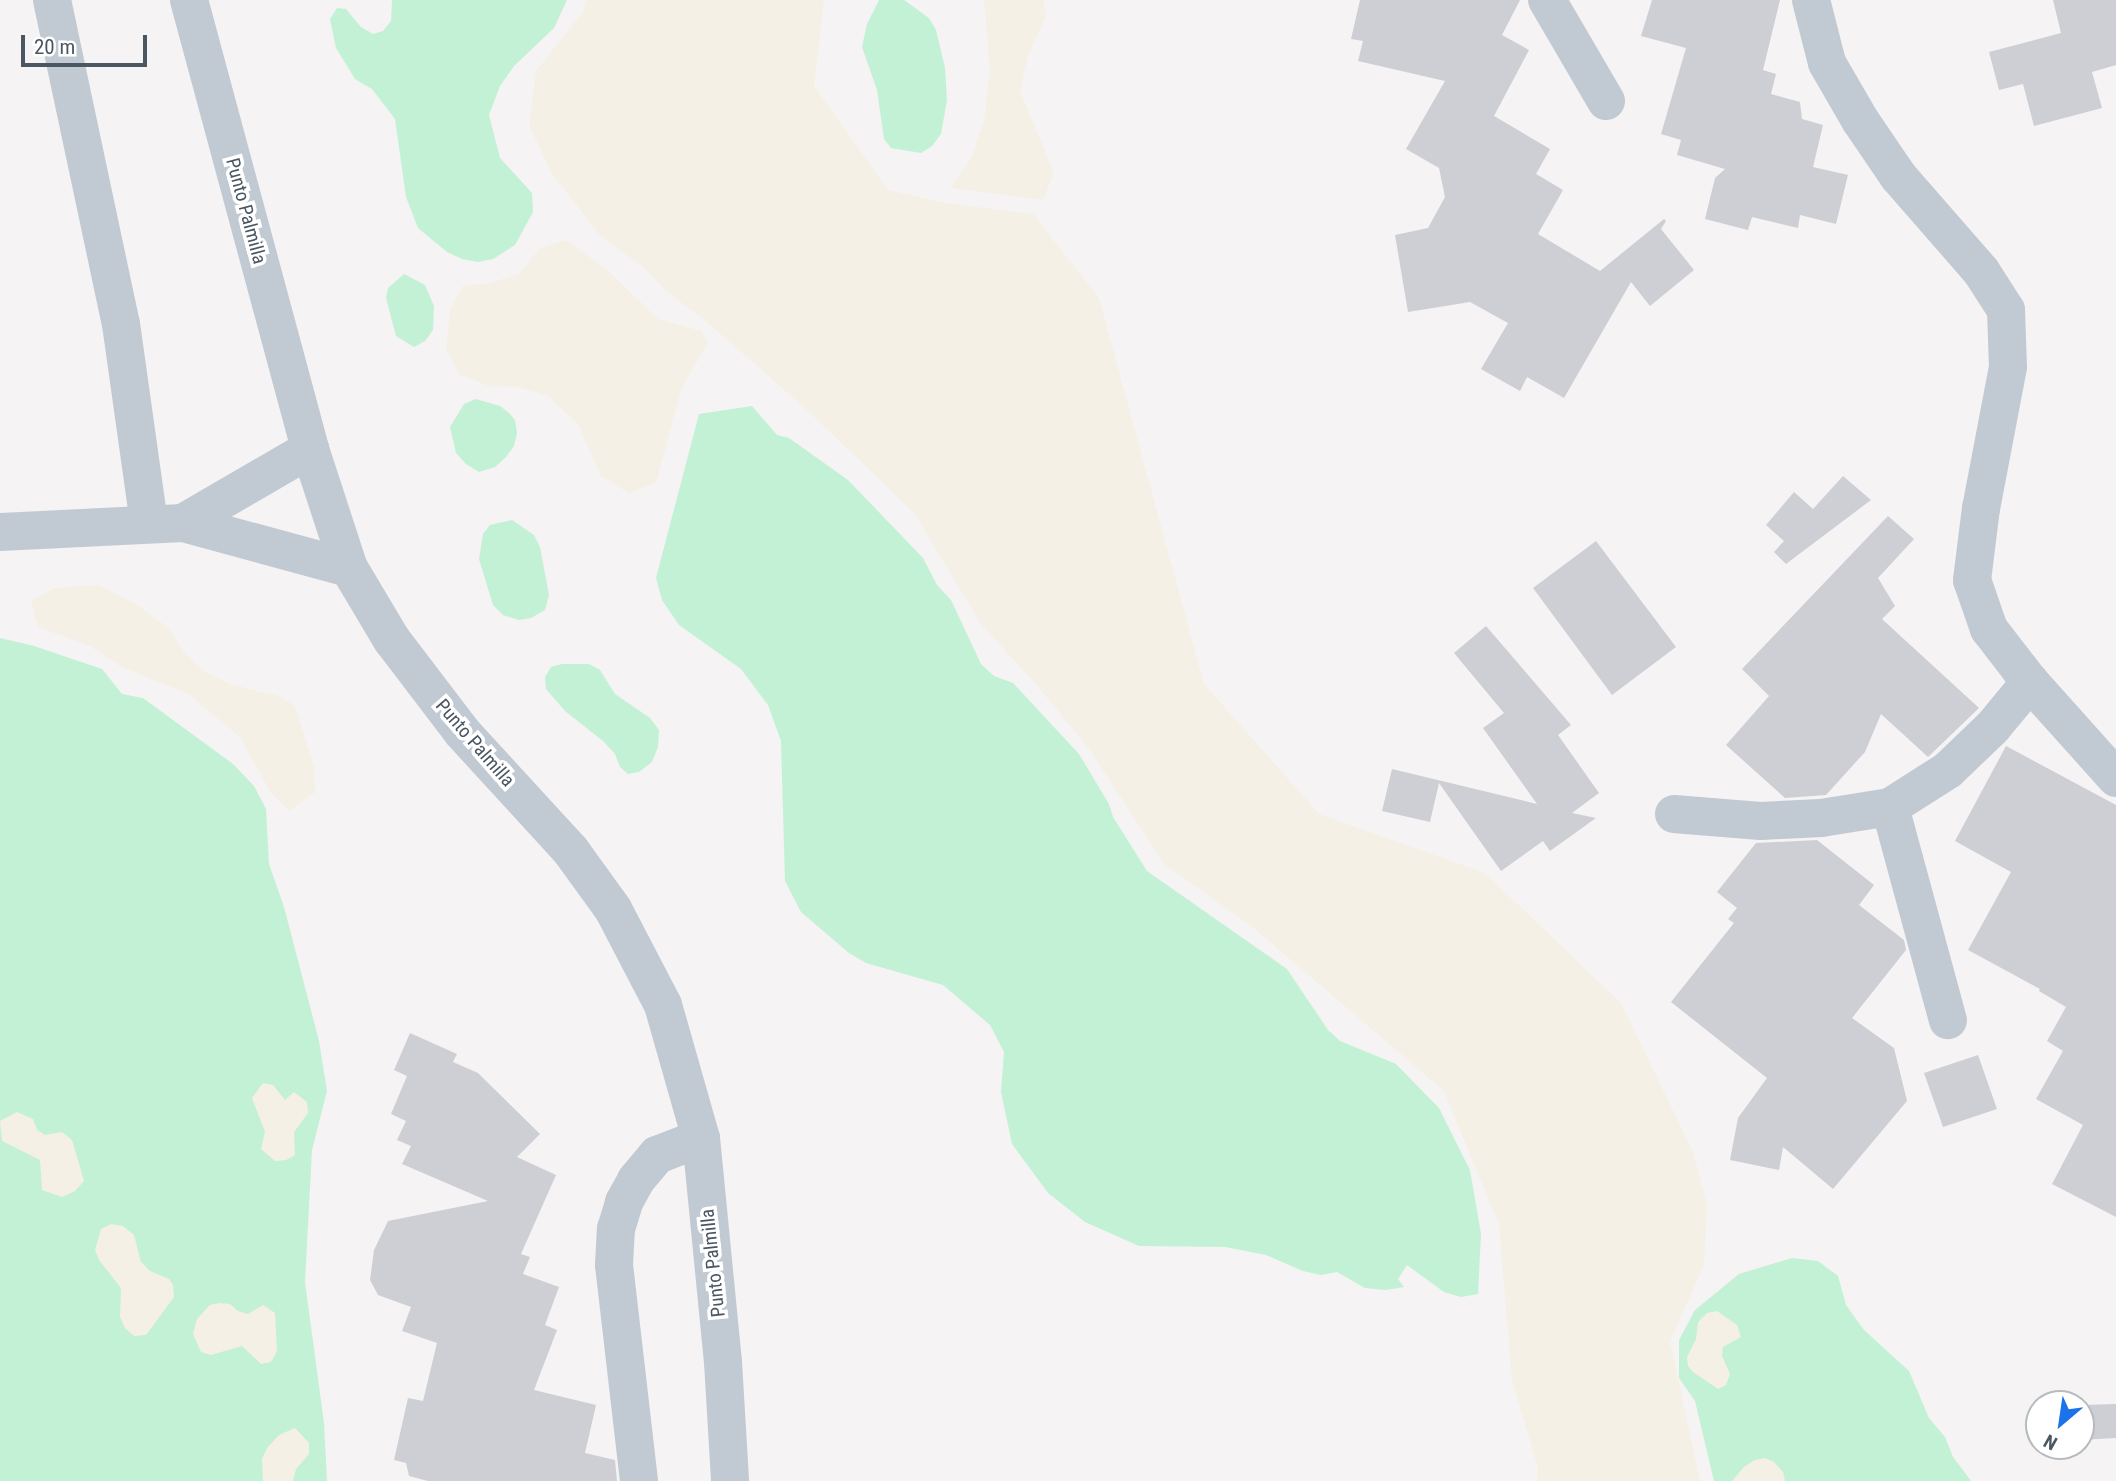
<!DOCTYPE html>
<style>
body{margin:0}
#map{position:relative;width:2116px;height:1481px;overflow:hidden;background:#f5f3f3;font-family:"Roboto Condensed",sans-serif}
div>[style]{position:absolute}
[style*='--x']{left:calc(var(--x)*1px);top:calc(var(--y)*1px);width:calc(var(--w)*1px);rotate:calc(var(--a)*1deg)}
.green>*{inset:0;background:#c3f1d5}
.sand>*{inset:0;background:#f5f0e5}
.building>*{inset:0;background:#cdcfd5}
.minor>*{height:38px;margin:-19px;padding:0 19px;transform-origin:19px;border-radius:19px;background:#c1cad2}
span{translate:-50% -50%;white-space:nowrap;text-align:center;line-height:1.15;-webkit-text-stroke:7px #fff;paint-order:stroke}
.street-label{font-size:19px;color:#4a5661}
.north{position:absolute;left:2025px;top:1390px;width:70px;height:70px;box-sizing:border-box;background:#fff;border:2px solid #b7bbc0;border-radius:50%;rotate:209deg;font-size:19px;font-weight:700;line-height:28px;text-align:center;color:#4a5661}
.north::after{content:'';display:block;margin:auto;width:24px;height:32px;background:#1a73e8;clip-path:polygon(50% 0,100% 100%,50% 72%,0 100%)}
.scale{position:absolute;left:21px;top:35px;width:126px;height:32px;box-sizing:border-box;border:4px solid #4a5661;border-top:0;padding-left:9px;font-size:21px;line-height:24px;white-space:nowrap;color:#4a5661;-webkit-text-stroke:5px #fff;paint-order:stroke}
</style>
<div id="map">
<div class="green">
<i style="clip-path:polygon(392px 0,567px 0,554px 28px,514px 66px,500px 86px,489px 115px,500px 158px,532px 193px,533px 212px,515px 245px,493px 259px,478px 262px,462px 259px,447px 252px,418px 228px,406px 197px,395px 119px,372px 89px,355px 79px,336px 48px,330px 19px,337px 8px,346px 9px,361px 27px,373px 34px,383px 31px,391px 21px)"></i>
<i style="clip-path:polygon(879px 0,904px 0,929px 18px,936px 30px,945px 68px,947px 100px,941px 134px,932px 146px,921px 153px,891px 148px,884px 139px,877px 90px,862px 47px,867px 24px)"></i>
<i style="clip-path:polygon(404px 274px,425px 285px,434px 306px,433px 330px,425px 341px,414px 347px,396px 336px,386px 298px,388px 288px)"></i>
<i style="clip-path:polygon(476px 399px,500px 406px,509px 413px,515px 420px,517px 433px,514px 446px,506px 457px,495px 467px,479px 472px,466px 464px,456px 453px,450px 427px,464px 404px)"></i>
<i style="clip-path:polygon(752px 406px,777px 435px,789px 438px,848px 480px,923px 558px,937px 585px,951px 600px,981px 664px,994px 676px,1013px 683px,1079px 754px,1109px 804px,1113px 817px,1147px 871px,1287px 969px,1328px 1030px,1340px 1041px,1396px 1064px,1439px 1108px,1470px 1170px,1481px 1234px,1478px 1294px,1461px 1297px,1444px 1292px,1407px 1265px,1398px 1279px,1404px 1287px,1386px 1290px,1365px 1288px,1337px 1272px,1321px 1275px,1303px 1271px,1266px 1255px,1225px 1247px,1139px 1246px,1085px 1222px,1048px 1193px,1012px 1144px,1001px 1092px,1004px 1052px,990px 1025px,943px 985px,866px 963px,849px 953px,801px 912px,785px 881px,781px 741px,768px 705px,741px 669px,679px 625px,662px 600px,656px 578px,699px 414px)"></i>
<i style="clip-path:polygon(512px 520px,534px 535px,540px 547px,549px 595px,545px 610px,531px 618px,519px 620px,503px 615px,493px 605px,479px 559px,483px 534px,490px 525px)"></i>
<i style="clip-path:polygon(0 638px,34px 646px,102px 669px,122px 694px,143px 698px,233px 764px,254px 786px,266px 809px,269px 864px,284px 907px,319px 1041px,327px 1091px,312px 1150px,305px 1282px,324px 1423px,327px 1481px,0 1481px)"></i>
<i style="clip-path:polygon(562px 664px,589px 664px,600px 670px,615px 694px,650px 718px,659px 730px,658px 747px,652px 762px,639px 772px,628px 774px,620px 767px,615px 754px,603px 741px,565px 711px,546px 689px,545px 677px,551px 667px)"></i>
<i style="clip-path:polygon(1792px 1258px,1818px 1261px,1838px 1276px,1846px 1305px,1864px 1330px,1909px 1371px,1929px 1418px,1945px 1437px,1953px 1457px,1971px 1481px,1714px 1481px,1695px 1401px,1679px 1378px,1679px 1340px,1695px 1310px,1739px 1274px)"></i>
</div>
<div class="sand">
<i style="clip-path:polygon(586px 0,824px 0,814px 86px,888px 190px,945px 203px,1033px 214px,1099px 298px,1204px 684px,1319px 814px,1485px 873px,1621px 1003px,1693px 1152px,1707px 1205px,1704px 1265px,1670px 1341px,1700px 1481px,1537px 1481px,1538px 1468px,1512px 1380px,1499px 1225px,1444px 1091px,1250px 925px,1164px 864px,1090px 750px,1035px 683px,981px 624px,915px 514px,805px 408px,707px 322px,666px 291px,643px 267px,600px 235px,552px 174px,529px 125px,536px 71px,583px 12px)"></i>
<i style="clip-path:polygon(984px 0,1043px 0,1046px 16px,1029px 53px,1020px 91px,1054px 173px,1043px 200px,951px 188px,972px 156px,984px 120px,990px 71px)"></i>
<i style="clip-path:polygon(566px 240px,605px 268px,658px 319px,701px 331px,708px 343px,682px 387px,656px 483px,629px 493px,601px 476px,578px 424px,548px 396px,518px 387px,489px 386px,459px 374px,446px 349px,450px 310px,463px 286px,490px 283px,519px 274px,540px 248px)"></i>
<i style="clip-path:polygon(99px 585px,139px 606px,168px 628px,185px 653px,204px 671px,232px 685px,279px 696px,295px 706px,314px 766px,315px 792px,289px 811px,271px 793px,240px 737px,188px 694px,120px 666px,90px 646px,38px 627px,31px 601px,54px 588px)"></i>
<i style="clip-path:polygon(263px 1083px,273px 1085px,285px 1100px,294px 1092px,307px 1102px,308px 1113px,294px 1132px,295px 1155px,286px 1160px,275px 1161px,261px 1149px,265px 1132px,252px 1098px)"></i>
<i style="clip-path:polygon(17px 1112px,33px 1119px,37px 1130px,45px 1135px,62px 1132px,72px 1140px,84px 1181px,75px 1191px,62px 1197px,42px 1190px,40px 1160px,2px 1141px,0 1121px)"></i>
<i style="clip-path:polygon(111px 1224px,123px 1226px,134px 1235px,141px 1262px,150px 1271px,169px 1279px,173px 1285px,174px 1297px,146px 1335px,134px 1336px,125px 1328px,120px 1317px,121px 1288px,99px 1260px,95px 1250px,101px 1229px)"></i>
<i style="clip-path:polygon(220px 1303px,230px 1304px,238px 1311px,248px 1314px,263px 1305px,275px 1313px,277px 1351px,271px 1362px,261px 1364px,242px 1346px,211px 1355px,201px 1352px,193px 1334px,197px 1319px,210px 1305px)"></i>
<i style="clip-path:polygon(1717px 1311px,1737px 1325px,1741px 1337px,1723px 1347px,1722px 1356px,1730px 1374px,1726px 1385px,1718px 1389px,1693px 1372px,1688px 1366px,1687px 1357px,1696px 1339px,1698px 1322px,1707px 1313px)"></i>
<i style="clip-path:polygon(295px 1428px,309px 1443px,309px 1454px,296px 1469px,293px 1481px,263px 1481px,262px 1459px,267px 1448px,279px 1435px)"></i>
<i style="clip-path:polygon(1765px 1458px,1774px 1462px,1783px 1472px,1785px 1481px,1732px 1481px,1744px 1467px,1755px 1460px)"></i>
</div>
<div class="building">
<i style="clip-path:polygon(1360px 0,1520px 0,1502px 35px,1529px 50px,1494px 116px,1550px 149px,1536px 174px,1563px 190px,1538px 234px,1600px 271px,1664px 219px,1666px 221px,1661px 229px,1694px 270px,1650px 306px,1631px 282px,1564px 398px,1527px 377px,1520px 391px,1481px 369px,1508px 323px,1470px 302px,1408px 312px,1395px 235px,1428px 228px,1445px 197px,1439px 168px,1406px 149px,1445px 81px,1358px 61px,1363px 41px,1351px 39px)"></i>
<i style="clip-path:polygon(1652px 0,1780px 0,1763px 70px,1776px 74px,1771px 94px,1800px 102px,1802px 119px,1823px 125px,1813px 167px,1848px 175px,1836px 224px,1800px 215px,1798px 228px,1752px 217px,1748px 230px,1705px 219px,1715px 178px,1725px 169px,1677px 155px,1681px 140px,1661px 134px,1686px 48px,1641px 36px)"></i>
<i style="clip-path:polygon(2053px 0,2116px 0,2116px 65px,2092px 72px,2102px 108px,2034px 126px,2023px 84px,1999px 90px,1989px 52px,2061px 33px)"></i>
<i style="clip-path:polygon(1843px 476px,1871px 500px,1786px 564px,1774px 552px,1784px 541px,1766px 525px,1794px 492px,1813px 509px)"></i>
<i style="clip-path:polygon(1888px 516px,1914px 539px,1878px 578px,1895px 606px,1882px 619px,1979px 708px,1928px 757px,1881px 714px,1865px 752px,1826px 795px,1785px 798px,1726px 745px,1769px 696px,1742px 669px)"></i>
<i style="clip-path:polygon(1596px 541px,1676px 647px,1612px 695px,1533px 588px)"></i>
<i style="clip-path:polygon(1486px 626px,1571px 725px,1558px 735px,1599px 793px,1572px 813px,1596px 818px,1550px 851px,1543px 841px,1501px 871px,1439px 783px,1430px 822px,1382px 811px,1392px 769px,1537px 804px,1483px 728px,1504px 713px,1454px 653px)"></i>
<i style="clip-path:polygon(2006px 746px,2116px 805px,2116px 1217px,2052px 1184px,2083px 1125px,2036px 1099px,2063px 1051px,2047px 1041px,2066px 1007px,2039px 991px,2040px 989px,1968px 950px,2011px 872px,1955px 841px)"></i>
<i style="clip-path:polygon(1817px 840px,1874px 885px,1859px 905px,1904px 940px,1906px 950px,1852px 1018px,1894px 1048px,1907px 1101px,1833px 1189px,1783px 1147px,1779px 1170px,1730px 1160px,1738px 1118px,1767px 1078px,1671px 1002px,1734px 923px,1728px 919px,1737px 908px,1717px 892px,1756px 843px)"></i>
<i style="clip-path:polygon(410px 1033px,457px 1054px,453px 1062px,478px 1073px,540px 1134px,517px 1157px,556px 1175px,521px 1254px,530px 1257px,523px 1274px,559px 1287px,545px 1325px,557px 1330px,534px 1390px,596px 1405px,585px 1453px,615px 1460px,617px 1481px,428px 1481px,409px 1476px,406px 1463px,394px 1460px,408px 1398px,423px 1401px,437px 1343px,402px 1331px,411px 1307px,378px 1295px,370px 1280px,374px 1250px,388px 1221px,488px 1201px,402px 1164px,411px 1146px,397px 1140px,406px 1121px,391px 1114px,407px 1076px,394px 1070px)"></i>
<i style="clip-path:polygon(1978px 1055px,1997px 1109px,1943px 1127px,1924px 1073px)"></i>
<i style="clip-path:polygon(2116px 1404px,2116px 1438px,2081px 1440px,2081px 1405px)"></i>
</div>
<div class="minor">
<i style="--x:52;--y:0;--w:331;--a:78"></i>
<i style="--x:121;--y:324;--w:201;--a:82"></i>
<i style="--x:189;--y:0;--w:465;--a:74.9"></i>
<i style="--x:310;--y:449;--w:125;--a:71.9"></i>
<i style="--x:349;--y:568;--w:84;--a:59.2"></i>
<i style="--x:392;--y:640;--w:116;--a:52.7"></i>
<i style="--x:462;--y:732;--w:161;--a:47.5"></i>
<i style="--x:571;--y:851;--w:72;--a:54.1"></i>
<i style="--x:613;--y:909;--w:108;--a:62.5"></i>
<i style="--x:663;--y:1005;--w:138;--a:74.1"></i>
<i style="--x:701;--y:1138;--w:225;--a:84.4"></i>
<i style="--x:723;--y:1362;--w:119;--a:86.6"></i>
<i style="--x:1547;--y:0;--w:117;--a:59.7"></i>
<i style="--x:1811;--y:0;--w:65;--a:75.7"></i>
<i style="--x:1827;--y:63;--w:66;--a:59.9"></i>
<i style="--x:1860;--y:120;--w:68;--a:55.8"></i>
<i style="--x:1898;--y:176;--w:126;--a:48.9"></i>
<i style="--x:1981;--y:271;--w:46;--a:57.3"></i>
<i style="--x:2006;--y:310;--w:57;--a:88"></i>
<i style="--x:2008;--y:367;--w:144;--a:100.8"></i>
<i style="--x:1981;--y:508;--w:73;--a:97.1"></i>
<i style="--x:1972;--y:580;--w:52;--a:70.9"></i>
<i style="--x:1989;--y:629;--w:67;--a:52.3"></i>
<i style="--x:2030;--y:682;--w:129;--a:48.1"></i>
<i style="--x:183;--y:523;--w:147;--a:-30.2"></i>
<i style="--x:0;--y:532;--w:183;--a:-2.8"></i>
<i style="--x:183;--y:523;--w:172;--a:15.2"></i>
<i style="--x:1890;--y:807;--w:221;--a:74.8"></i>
<i style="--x:1674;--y:814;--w:87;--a:4.6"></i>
<i style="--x:1761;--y:821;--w:60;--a:-2.9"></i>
<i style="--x:1821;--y:818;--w:70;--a:-9.1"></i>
<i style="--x:1890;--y:807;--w:69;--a:-32.5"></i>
<i style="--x:1948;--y:770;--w:61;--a:-43.7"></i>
<i style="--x:1992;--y:728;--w:60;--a:-50.4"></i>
<i style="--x:639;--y:1481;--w:217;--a:-96.6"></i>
<i style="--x:614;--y:1265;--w:36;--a:-87"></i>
<i style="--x:616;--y:1229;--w:28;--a:-73"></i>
<i style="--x:624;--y:1202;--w:25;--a:-61"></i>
<i style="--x:636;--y:1180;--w:33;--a:-50"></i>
<i style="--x:657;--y:1155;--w:47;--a:-21.1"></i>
</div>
<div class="street-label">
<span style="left:246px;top:211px;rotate:75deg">Punto Palmilla</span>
<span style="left:475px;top:743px;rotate:49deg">Punto Palmilla</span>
<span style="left:713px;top:1263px;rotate:-96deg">Punto Palmilla</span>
</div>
<div class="north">N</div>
<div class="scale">20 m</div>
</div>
